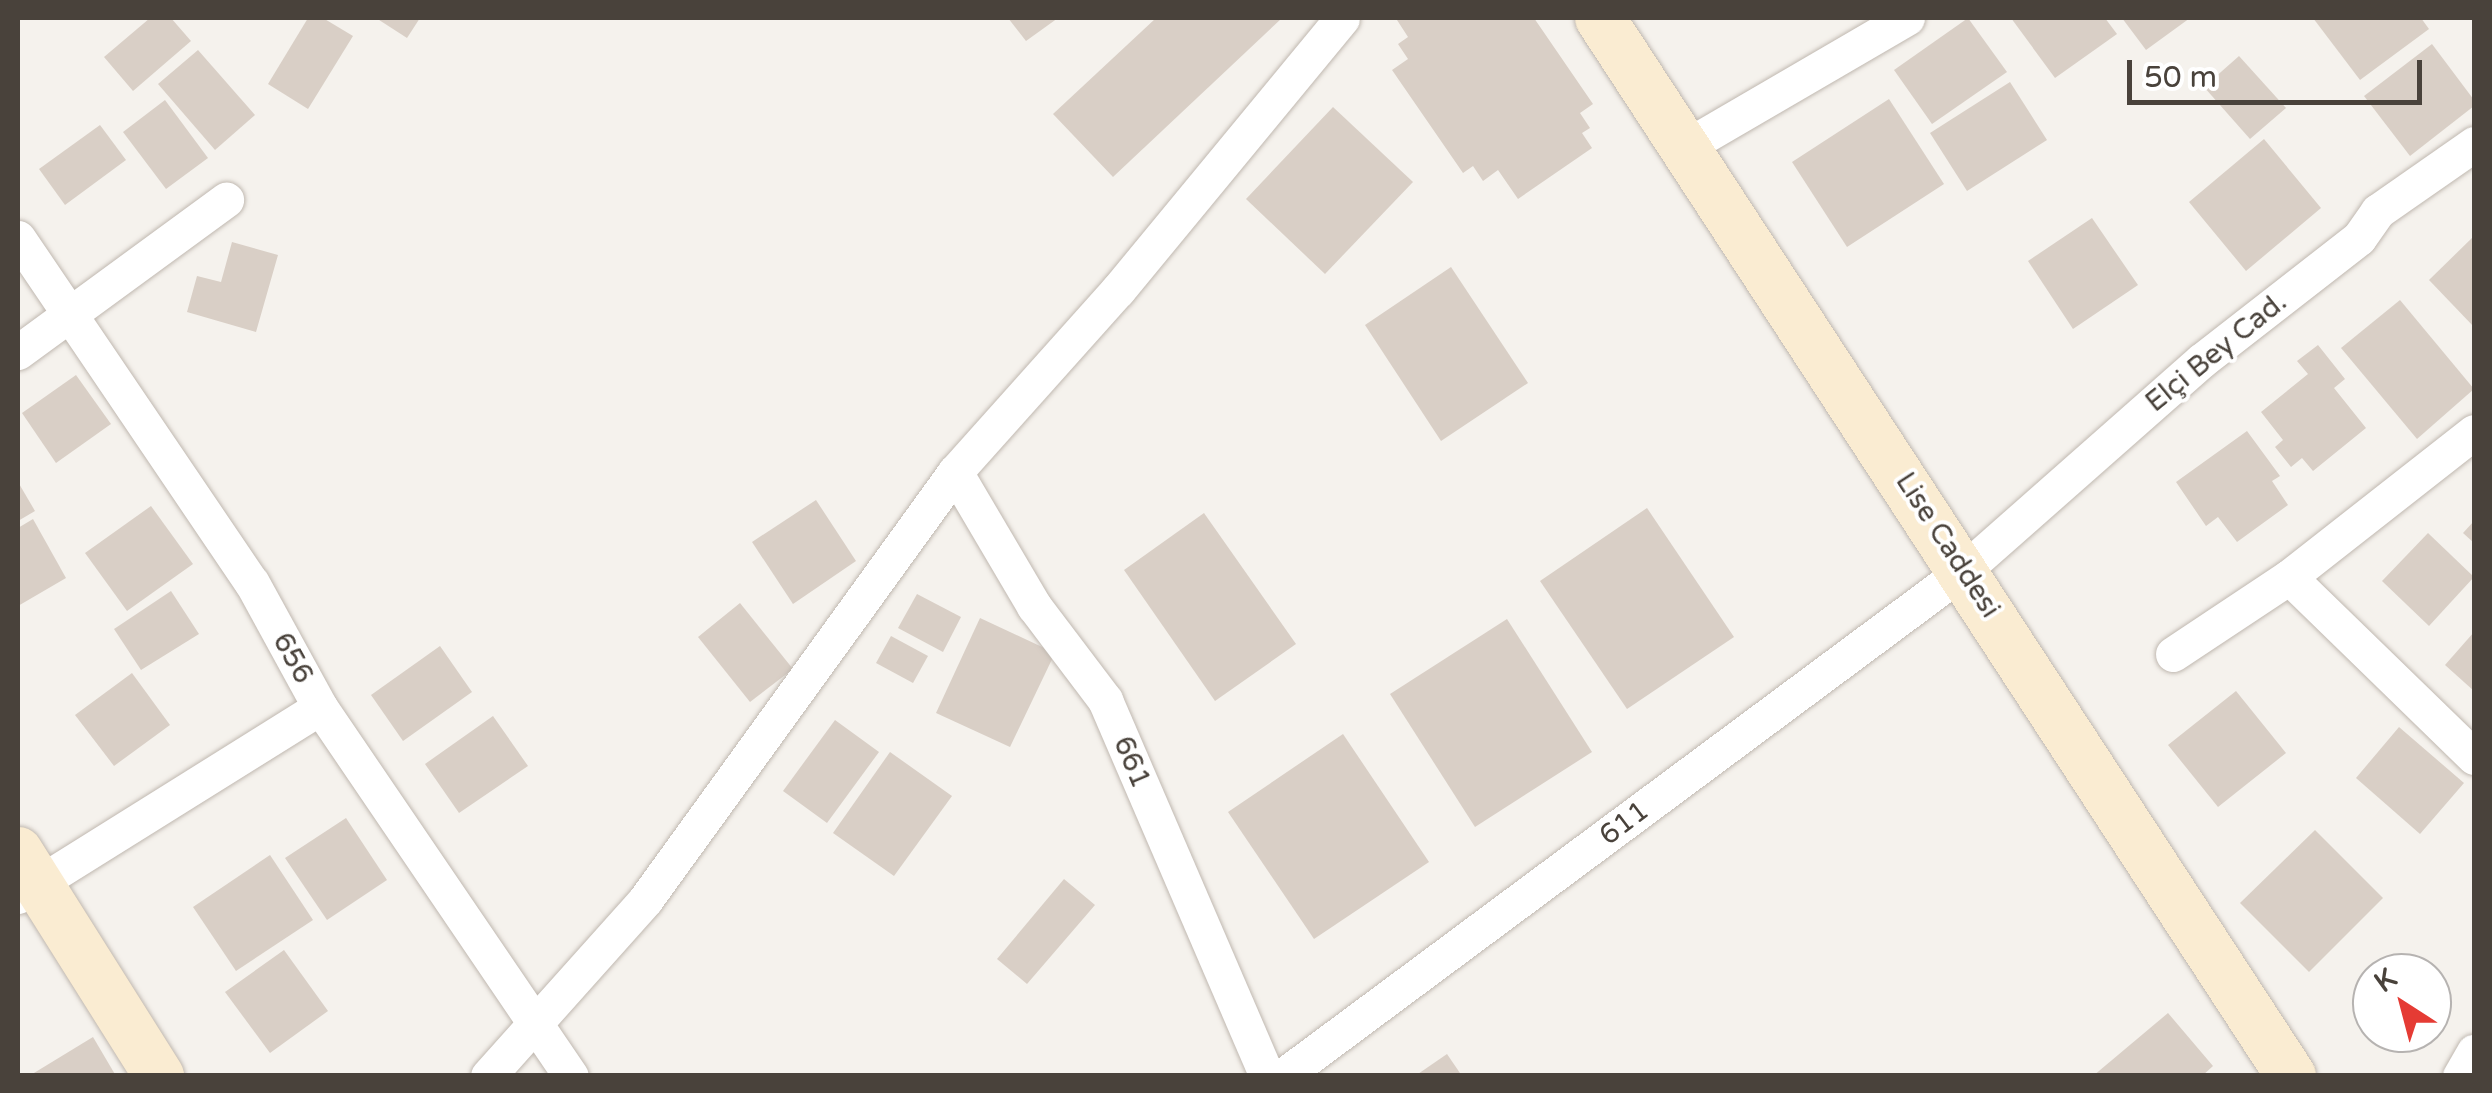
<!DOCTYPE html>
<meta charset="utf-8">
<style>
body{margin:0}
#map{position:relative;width:2492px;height:1093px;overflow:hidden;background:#f5f2ed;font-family:"Varela Round",sans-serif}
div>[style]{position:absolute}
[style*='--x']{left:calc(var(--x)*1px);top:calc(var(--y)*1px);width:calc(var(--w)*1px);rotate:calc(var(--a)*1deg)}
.building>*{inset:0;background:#d9cfc6}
.roads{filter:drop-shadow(0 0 2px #c0b8b0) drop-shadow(0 0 2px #c0b8b0)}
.street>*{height:35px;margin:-17.5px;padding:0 17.5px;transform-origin:17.5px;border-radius:17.5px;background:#fff}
.secondary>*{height:50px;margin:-25px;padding:0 25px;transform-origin:25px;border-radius:25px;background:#faecd2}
span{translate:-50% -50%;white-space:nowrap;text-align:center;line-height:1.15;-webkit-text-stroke:8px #fff;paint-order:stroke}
.street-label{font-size:28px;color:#49423b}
.frame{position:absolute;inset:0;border:20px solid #49423b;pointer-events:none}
.north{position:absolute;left:2352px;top:953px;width:100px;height:100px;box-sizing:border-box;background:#fff;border:2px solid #b6b3b1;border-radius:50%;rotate:324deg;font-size:28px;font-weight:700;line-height:40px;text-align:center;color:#49423b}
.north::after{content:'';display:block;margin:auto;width:35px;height:45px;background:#e53b34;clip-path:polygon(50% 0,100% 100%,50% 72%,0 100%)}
.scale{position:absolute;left:2127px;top:60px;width:295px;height:45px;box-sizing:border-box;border:5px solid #49423b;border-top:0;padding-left:12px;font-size:30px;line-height:35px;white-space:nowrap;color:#49423b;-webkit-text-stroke:8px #fff;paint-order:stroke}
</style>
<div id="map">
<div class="building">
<i style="clip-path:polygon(150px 18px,171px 18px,191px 41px,133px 91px,104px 57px)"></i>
<i style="clip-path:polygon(308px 18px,323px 18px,353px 36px,308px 109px,268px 84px)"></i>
<i style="clip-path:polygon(376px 18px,420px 18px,407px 38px)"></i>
<i style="clip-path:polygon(1008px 18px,1058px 18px,1026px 41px)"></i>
<i style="clip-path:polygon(1156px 18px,1282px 18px,1113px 177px,1053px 114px)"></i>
<i style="clip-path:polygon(1401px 18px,1534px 18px,1593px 104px,1580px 113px,1590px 128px,1582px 133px,1592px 148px,1518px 199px,1498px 170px,1483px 181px,1473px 166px,1463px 173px,1392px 70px,1408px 59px,1398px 44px,1408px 37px,1397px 20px)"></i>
<i style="clip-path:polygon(1968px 18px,2007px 72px,1932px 124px,1894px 70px)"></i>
<i style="clip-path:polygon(2011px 18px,2105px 18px,2117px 34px,2055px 78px)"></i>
<i style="clip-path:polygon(2122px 18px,2190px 18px,2146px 50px)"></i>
<i style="clip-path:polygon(2313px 18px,2421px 18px,2429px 29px,2360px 80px)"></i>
<i style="clip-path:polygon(2432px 44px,2474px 100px,2474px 106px,2410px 156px,2364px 96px)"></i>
<i style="clip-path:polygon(198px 50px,255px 115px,215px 150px,158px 84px)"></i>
<i style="clip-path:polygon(2239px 56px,2286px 108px,2250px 139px,2204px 87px)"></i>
<i style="clip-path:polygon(2010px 82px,2047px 140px,1967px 191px,1930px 133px)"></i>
<i style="clip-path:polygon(1889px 99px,1944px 184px,1847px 247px,1792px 162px)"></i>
<i style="clip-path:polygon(165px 100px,208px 158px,166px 189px,123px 132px)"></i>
<i style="clip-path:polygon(1333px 107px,1413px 182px,1325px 274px,1246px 199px)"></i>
<i style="clip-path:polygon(100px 125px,126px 160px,65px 205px,39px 169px)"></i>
<i style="clip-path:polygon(2264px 139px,2321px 208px,2246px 271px,2189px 202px)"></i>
<i style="clip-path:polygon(2092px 218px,2138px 285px,2073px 329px,2028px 261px)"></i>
<i style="clip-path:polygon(2474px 236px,2474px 327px,2429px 280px)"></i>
<i style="clip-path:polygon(232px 242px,278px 255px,256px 332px,187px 312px,197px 276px,221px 282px)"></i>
<i style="clip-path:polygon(1451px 267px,1528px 383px,1441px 441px,1365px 325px)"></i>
<i style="clip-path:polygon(2400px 300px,2474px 389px,2417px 439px,2341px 348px)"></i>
<i style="clip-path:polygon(2318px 345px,2345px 379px,2334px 388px,2366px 428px,2313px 471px,2302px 458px,2291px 467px,2275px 447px,2283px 440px,2261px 412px,2308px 374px,2297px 361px)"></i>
<i style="clip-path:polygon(76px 375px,111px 424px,56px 463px,22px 413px)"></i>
<i style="clip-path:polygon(2247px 431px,2280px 476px,2272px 481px,2288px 505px,2237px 542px,2218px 517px,2206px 526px,2176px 482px)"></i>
<i style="clip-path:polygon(18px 482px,35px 511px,18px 521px)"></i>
<i style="clip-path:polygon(816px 500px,856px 561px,793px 604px,752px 542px)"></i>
<i style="clip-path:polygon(151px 506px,193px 564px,127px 611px,85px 553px)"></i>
<i style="clip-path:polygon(1647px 508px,1734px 637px,1627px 709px,1540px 581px)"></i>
<i style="clip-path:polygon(1204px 513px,1296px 644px,1215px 701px,1124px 570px)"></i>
<i style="clip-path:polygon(33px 519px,66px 578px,18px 606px,18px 528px)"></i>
<i style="clip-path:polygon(2474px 521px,2474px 543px,2463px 533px)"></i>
<i style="clip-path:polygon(2428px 533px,2474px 577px,2429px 626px,2382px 581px)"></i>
<i style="clip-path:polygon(171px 591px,199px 634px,141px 670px,114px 629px)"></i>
<i style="clip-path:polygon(917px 594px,961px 617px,943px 652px,898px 628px)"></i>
<i style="clip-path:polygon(740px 603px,793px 669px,750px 702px,698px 637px)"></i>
<i style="clip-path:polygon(980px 618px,1055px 653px,1010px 747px,936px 713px)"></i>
<i style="clip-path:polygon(1507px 619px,1592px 752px,1475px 827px,1390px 694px)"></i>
<i style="clip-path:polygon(2474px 632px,2474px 691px,2445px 665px)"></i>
<i style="clip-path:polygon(891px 636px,928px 656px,913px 683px,876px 663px)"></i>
<i style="clip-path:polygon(440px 646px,472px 692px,403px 741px,371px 695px)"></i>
<i style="clip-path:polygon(132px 673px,170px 725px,114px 766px,75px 715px)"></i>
<i style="clip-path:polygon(2236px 691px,2286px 753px,2218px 807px,2168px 745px)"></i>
<i style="clip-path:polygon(493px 716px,528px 766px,459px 813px,425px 764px)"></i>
<i style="clip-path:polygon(835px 720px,879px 752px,827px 823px,783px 791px)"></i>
<i style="clip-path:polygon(2399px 727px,2464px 783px,2420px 834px,2356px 778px)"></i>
<i style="clip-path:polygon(1343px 734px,1429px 862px,1314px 939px,1228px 812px)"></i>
<i style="clip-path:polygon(890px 752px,952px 796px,894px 876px,833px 833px)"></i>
<i style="clip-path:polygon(346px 818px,387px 880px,327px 920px,285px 858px)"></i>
<i style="clip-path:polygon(2315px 830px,2383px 898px,2309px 972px,2240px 903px)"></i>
<i style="clip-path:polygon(270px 855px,313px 920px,236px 971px,193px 907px)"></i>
<i style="clip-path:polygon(1064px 879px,1095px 905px,1027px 984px,997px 959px)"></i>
<i style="clip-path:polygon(284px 950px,328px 1011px,270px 1053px,225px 992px)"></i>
<i style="clip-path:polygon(2168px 1013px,2213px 1066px,2202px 1076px,2093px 1076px)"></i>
<i style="clip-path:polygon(93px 1037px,116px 1076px,29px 1076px)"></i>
<i style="clip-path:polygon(1447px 1054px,1462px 1076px,1415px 1076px)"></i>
</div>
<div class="roads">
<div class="street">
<i style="--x:1685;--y:147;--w:257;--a:-30.2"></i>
<i style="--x:18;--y:238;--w:417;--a:55.9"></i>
<i style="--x:252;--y:583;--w:141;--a:61.3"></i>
<i style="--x:320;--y:707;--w:446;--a:55.8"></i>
<i style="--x:18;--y:352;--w:258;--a:-36.2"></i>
<i style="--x:955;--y:472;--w:156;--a:59.5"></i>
<i style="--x:1034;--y:606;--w:118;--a:52.9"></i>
<i style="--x:1105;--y:700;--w:409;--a:66.7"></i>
<i style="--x:2289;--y:577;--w:258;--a:44.2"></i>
<i style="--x:2173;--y:654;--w:139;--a:-33.6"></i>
<i style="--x:2289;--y:577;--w:235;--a:-38.1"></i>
<i style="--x:18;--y:896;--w:356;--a:-32"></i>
<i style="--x:488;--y:1076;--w:237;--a:-48.2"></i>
<i style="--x:646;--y:899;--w:527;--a:-54.11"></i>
<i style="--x:955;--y:472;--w:244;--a:-48.2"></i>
<i style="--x:1118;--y:290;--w:352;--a:-50.5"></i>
<i style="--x:1283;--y:1076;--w:848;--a:-36.61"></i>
<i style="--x:1964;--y:570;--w:316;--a:-41.4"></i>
<i style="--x:2201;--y:361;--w:200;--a:-37.9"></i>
<i style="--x:2359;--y:238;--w:33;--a:-55"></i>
<i style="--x:2378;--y:211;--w:117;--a:-34.9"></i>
<i style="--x:2460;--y:1076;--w:28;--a:-60"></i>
</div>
<div class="secondary">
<i style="--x:1600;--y:18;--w:1264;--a:56.85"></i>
<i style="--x:18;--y:852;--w:265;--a:57.8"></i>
</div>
</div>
<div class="street-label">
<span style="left:2216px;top:352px;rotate:-39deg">Elçi Bey Cad.</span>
<span style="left:1948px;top:545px;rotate:57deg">Lise Caddesi</span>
<span style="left:293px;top:658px;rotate:61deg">656</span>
<span style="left:1132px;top:762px;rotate:67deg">661</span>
<span style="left:1624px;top:823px;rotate:-37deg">611</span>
</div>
<div class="frame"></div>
<div class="north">K</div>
<div class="scale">50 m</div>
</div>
